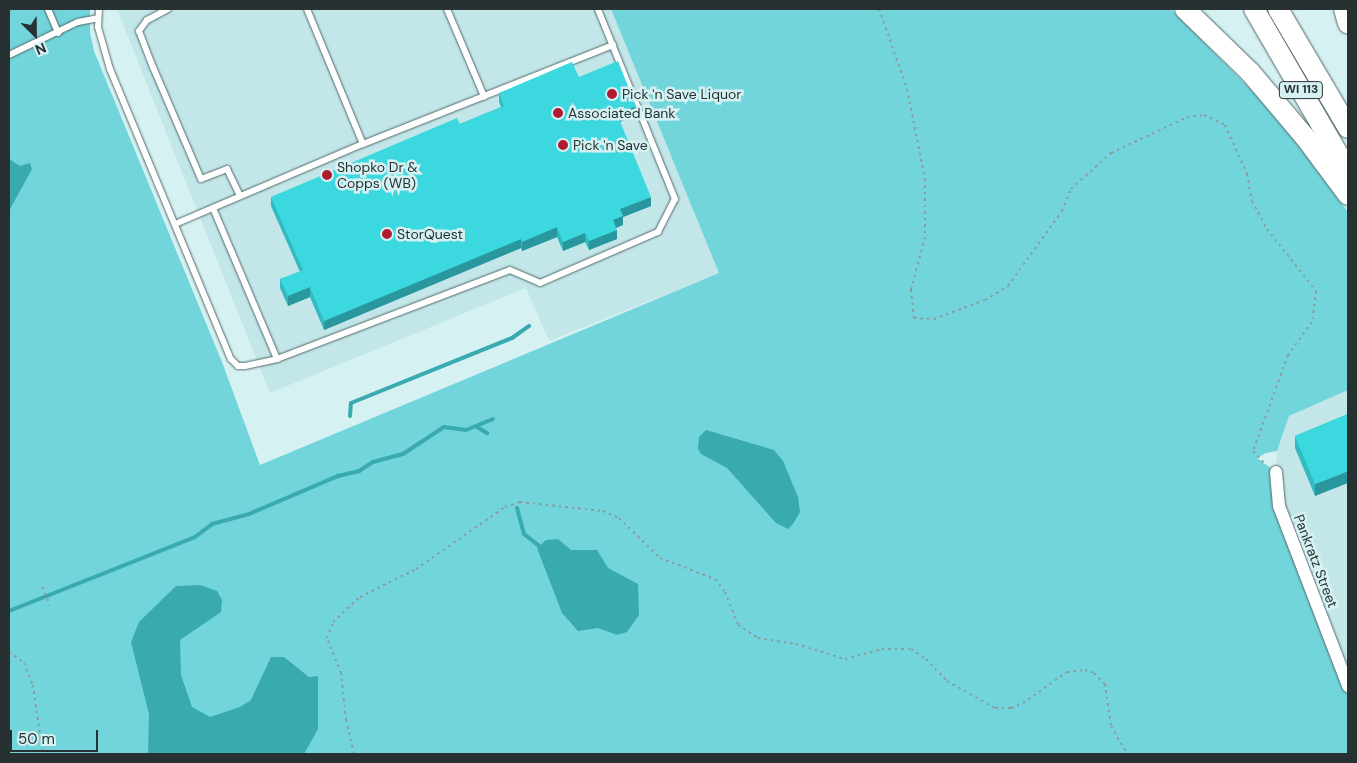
<!DOCTYPE html>
<style>
body{margin:0}
#map{position:relative;width:1357px;height:763px;overflow:hidden;background:#d6f1f2;font-family:"DM Sans",sans-serif}
div>[style]{position:absolute}
[style*='--x']{left:calc(var(--x)*1px);top:calc(var(--y)*1px);width:calc(var(--w)*1px);rotate:calc(var(--a)*1deg)}
.built>*{inset:0;background:#c3e7e9}
.green>*{inset:0;background:#72d5db}
.water>*{inset:0;background:#38aab0}
.stream>*{height:4px;margin:-2px;padding:0 2px;transform-origin:2px;border-radius:2px;background:#38aab0}
.path>*{height:2px;margin-top:-1px;transform-origin:0;background:repeating-linear-gradient(90deg,#8a9d9e 0 2.5px,transparent 0 6.5px)}
.roads{filter:drop-shadow(0 0 1px #516869) drop-shadow(0 0 1px #516869)}
.service>*{height:6px;margin:-3px;padding:0 3px;transform-origin:3px;border-radius:3px;background:#fff}
.minor>*{height:12px;margin:-6px;padding:0 6px;transform-origin:6px;border-radius:6px;background:#fff}
.primary>*{height:20px;margin:-10px;padding:0 10px;transform-origin:10px;border-radius:10px;background:#fff}
.wall>*{inset:0;background:#33bac1}
.shaded-wall>*{inset:0;background:#29979d}
.building>*{inset:0;background:#3bd8e0}
.dots>*{width:14px;height:14px;translate:-50% -50%;box-sizing:border-box;border:2px solid #d6f1f2;border-radius:50%}
span{translate:-50% -50%;white-space:nowrap;text-align:center;line-height:1.15;-webkit-text-stroke:5px #d6f1f2;paint-order:stroke}
.shield-label span{padding:1px 4px;background:#d6f1f2;border:1px solid;border-radius:4px;-webkit-text-stroke-width:0}
.shield-label{font-size:12px;color:#273132;font-weight:700}
.poi-label{font-size:14px;color:#273132}
.left{translate:0 -50%;text-align:left}
.street-label{font-size:14px;color:#273132}
.frame{position:absolute;inset:0;border:10px solid #273132;pointer-events:none}
.north{position:absolute;left:10px;top:10px;width:50px;height:50px;-webkit-text-stroke:4px #d6f1f2;paint-order:stroke;rotate:157deg;font-size:14px;font-weight:700;line-height:20px;text-align:center;color:#273132}
.north::after{content:'';display:block;margin:auto;width:18px;height:22px;background:#273132;clip-path:polygon(50% 0,100% 100%,50% 72%,0 100%)}
.scale{position:absolute;left:10px;top:730px;width:88px;height:22px;box-sizing:border-box;border:2px solid #273132;border-top:0;padding-left:6px;font-size:15px;line-height:18px;white-space:nowrap;color:#273132;-webkit-text-stroke:4px #d6f1f2;paint-order:stroke}
</style>
<div id="map">
<div class="built">
<i style="clip-path:polygon(117px 9px,611px 9px,720px 273px,549px 341px,526px 288px,270px 393px)"></i>
<i style="clip-path:polygon(1348px 390px,1348px 686px,1275px 488px,1277px 451px,1289px 416px)"></i>
</div>
<div class="green">
<i style="clip-path:polygon(9px 9px,90px 9px,90px 32px,94px 51px,222px 362px,260px 465px,719px 273px,611px 9px,1171px 9px,1279px 118px,1348px 212px,1348px 390px,1289px 416px,1277px 451px,1266px 453px,1257px 458px,1276px 472px,1275px 488px,1348px 686px,1348px 754px,9px 754px)"></i>
</div>
<div class="water">
<i style="clip-path:polygon(9px 159px,20px 166px,30px 163px,32px 169px,9px 211px)"></i>
<i style="clip-path:polygon(706px 430px,774px 450px,783px 461px,798px 497px,800px 512px,793px 524px,788px 529px,776px 523px,727px 468px,701px 454px,698px 449px,699px 437px)"></i>
<i style="clip-path:polygon(558px 539px,571px 550px,597px 550px,608px 568px,638px 584px,639px 615px,627px 632px,617px 635px,598px 628px,578px 631px,562px 613px,537px 548px,546px 540px)"></i>
<i style="clip-path:polygon(200px 585px,217px 591px,222px 600px,221px 612px,180px 640px,181px 675px,192px 707px,210px 717px,240px 707px,251px 700px,271px 657px,284px 657px,309px 677px,318px 676px,318px 729px,304px 754px,148px 754px,149px 714px,131px 642px,139px 622px,176px 586px)"></i>
</div>
<div class="stream">
<i style="--x:350;--y:416;--w:13;--a:-86"></i>
<i style="--x:351;--y:403;--w:174;--a:-22"></i>
<i style="--x:512;--y:338;--w:21;--a:-35"></i>
<i style="--x:477;--y:427;--w:12;--a:31"></i>
<i style="--x:517;--y:508;--w:27;--a:75"></i>
<i style="--x:524;--y:534;--w:18;--a:38"></i>
<i style="--x:9;--y:611;--w:200;--a:-21.7"></i>
<i style="--x:195;--y:537;--w:21;--a:-37"></i>
<i style="--x:212;--y:524;--w:38;--a:-15"></i>
<i style="--x:249;--y:514;--w:97;--a:-23.1"></i>
<i style="--x:338;--y:476;--w:22;--a:-13"></i>
<i style="--x:359;--y:471;--w:17;--a:-33"></i>
<i style="--x:373;--y:462;--w:31;--a:-15"></i>
<i style="--x:403;--y:454;--w:49;--a:-33.4"></i>
<i style="--x:444;--y:427;--w:22;--a:8"></i>
<i style="--x:466;--y:430;--w:29;--a:-22"></i>
</div>
<div class="path">
<i style="--x:879;--y:9;--w:85;--a:70.7"></i>
<i style="--x:907;--y:89;--w:92;--a:78.7"></i>
<i style="--x:925;--y:179;--w:58;--a:90"></i>
<i style="--x:925;--y:237;--w:55;--a:104.8"></i>
<i style="--x:911;--y:290;--w:28;--a:84"></i>
<i style="--x:914;--y:318;--w:20;--a:3"></i>
<i style="--x:934;--y:319;--w:54;--a:-20.4"></i>
<i style="--x:985;--y:300;--w:27;--a:-31"></i>
<i style="--x:1008;--y:286;--w:92;--a:-54.2"></i>
<i style="--x:1062;--y:211;--w:24;--a:-68"></i>
<i style="--x:1071;--y:189;--w:54;--a:-42"></i>
<i style="--x:1111;--y:153;--w:84;--a:-25.3"></i>
<i style="--x:1187;--y:117;--w:17;--a:-7"></i>
<i style="--x:1204;--y:115;--w:23;--a:25"></i>
<i style="--x:1225;--y:125;--w:54;--a:65.8"></i>
<i style="--x:1247;--y:174;--w:27;--a:80"></i>
<i style="--x:1252;--y:201;--w:32;--a:62"></i>
<i style="--x:1267;--y:229;--w:79;--a:51.7"></i>
<i style="--x:1316;--y:291;--w:31;--a:97"></i>
<i style="--x:1312;--y:322;--w:41;--a:126"></i>
<i style="--x:1288;--y:355;--w:102;--a:110"></i>
<i style="--x:1253;--y:451;--w:19;--a:47"></i>
<i style="--x:42;--y:587;--w:20;--a:66"></i>
<i style="--x:9;--y:652;--w:19;--a:36"></i>
<i style="--x:24;--y:663;--w:24;--a:68"></i>
<i style="--x:33;--y:685;--w:70;--a:81.8"></i>
<i style="--x:354;--y:754;--w:35;--a:-103"></i>
<i style="--x:346;--y:720;--w:47;--a:-96.1"></i>
<i style="--x:341;--y:673;--w:38;--a:-112"></i>
<i style="--x:327;--y:638;--w:17;--a:-69"></i>
<i style="--x:333;--y:622;--w:37;--a:-43"></i>
<i style="--x:360;--y:597;--w:63;--a:-26.6"></i>
<i style="--x:416;--y:569;--w:108;--a:-34.9"></i>
<i style="--x:505;--y:507;--w:16;--a:-18"></i>
<i style="--x:520;--y:502;--w:83;--a:6.2"></i>
<i style="--x:603;--y:511;--w:17;--a:24"></i>
<i style="--x:619;--y:518;--w:57;--a:44.3"></i>
<i style="--x:660;--y:558;--w:59;--a:20.9"></i>
<i style="--x:715;--y:579;--w:16;--a:52"></i>
<i style="--x:725;--y:592;--w:35;--a:68"></i>
<i style="--x:738;--y:625;--w:24;--a:33"></i>
<i style="--x:758;--y:638;--w:38;--a:9"></i>
<i style="--x:796;--y:644;--w:51;--a:17"></i>
<i style="--x:845;--y:659;--w:38;--a:-15"></i>
<i style="--x:882;--y:649;--w:29;--a:0"></i>
<i style="--x:911;--y:649;--w:18;--a:34"></i>
<i style="--x:926;--y:659;--w:30;--a:46"></i>
<i style="--x:947;--y:681;--w:55;--a:29.4"></i>
<i style="--x:995;--y:708;--w:16;--a:0"></i>
<i style="--x:1011;--y:708;--w:13;--a:-23"></i>
<i style="--x:1023;--y:703;--w:54;--a:-35.2"></i>
<i style="--x:1067;--y:672;--w:18;--a:-6"></i>
<i style="--x:1085;--y:670;--w:9;--a:18"></i>
<i style="--x:1094;--y:673;--w:16;--a:45"></i>
<i style="--x:1105;--y:684;--w:42;--a:81.9"></i>
<i style="--x:1111;--y:726;--w:32;--a:60"></i>
</div>
<div class="roads">
<div class="service">
<i style="--x:48;--y:9;--w:26;--a:67"></i>
<i style="--x:99;--y:9;--w:18;--a:93"></i>
<i style="--x:98;--y:27;--w:44;--a:74.1"></i>
<i style="--x:110;--y:69;--w:314;--a:67.4"></i>
<i style="--x:231;--y:359;--w:10;--a:45"></i>
<i style="--x:238;--y:366;--w:7;--a:0"></i>
<i style="--x:245;--y:366;--w:33;--a:-12"></i>
<i style="--x:277;--y:359;--w:249;--a:-20.9"></i>
<i style="--x:510;--y:270;--w:33;--a:23"></i>
<i style="--x:540;--y:283;--w:129;--a:-23.4"></i>
<i style="--x:658;--y:232;--w:37;--a:-63"></i>
<i style="--x:675;--y:199;--w:205;--a:-112.1"></i>
<i style="--x:168;--y:9;--w:24;--a:152"></i>
<i style="--x:147;--y:20;--w:14;--a:126"></i>
<i style="--x:139;--y:31;--w:39;--a:69"></i>
<i style="--x:153;--y:67;--w:122;--a:66.8"></i>
<i style="--x:201;--y:179;--w:28;--a:-21"></i>
<i style="--x:227;--y:169;--w:30;--a:64"></i>
<i style="--x:307;--y:9;--w:146;--a:67.5"></i>
<i style="--x:447;--y:9;--w:95;--a:67"></i>
<i style="--x:9;--y:55;--w:76;--a:-25.6"></i>
<i style="--x:78;--y:22;--w:20;--a:-11"></i>
<i style="--x:213;--y:208;--w:164;--a:67"></i>
<i style="--x:175;--y:224;--w:204;--a:-23.1"></i>
<i style="--x:363;--y:144;--w:269;--a:-21.6"></i>
</div>
<div class="minor">
<i style="--x:1276;--y:472;--w:34;--a:85"></i>
<i style="--x:1279;--y:506;--w:193;--a:69"></i>
</div>
<div class="primary">
<i style="--x:1185;--y:9;--w:91;--a:44.1"></i>
<i style="--x:1250;--y:72;--w:85;--a:49.8"></i>
<i style="--x:1305;--y:137;--w:72;--a:53.4"></i>
<i style="--x:1254;--y:9;--w:187;--a:59.9"></i>
<i style="--x:1278;--y:9;--w:138;--a:59.5"></i>
<i style="--x:1344;--y:9;--w:15;--a:74"></i>
</div>
</div>
<div class="wall">
<i style="clip-path:polygon(579px 77px,636px 115px,620px 122px,651px 206px,623px 217px,623px 225px,616px 228px,617px 239px,589px 250px,585px 242px,563px 251px,557px 237px,522px 251px,521px 248px,324px 330px,310px 297px,288px 306px,280px 288px,280px 279px,300px 272px,271px 206px,271px 197px,460px 124px,501px 107px,499px 102px,499px 93px)"></i>
<i style="clip-path:polygon(1348px 414px,1315px 496px,1295px 448px,1295px 436px)"></i>
</div>
<div class="shaded-wall">
<i style="clip-path:polygon(636px 106px,636px 115px,617px 123px,617px 114px)"></i>
<i style="clip-path:polygon(651px 197px,651px 206px,623px 217px,623px 225px,613px 229px,613px 220px,620px 209px)"></i>
<i style="clip-path:polygon(557px 227px,557px 237px,522px 251px,522px 242px)"></i>
<i style="clip-path:polygon(617px 230px,617px 239px,589px 250px,589px 241px)"></i>
<i style="clip-path:polygon(585px 233px,585px 242px,563px 251px,563px 242px)"></i>
<i style="clip-path:polygon(521px 239px,521px 248px,324px 330px,324px 321px)"></i>
<i style="clip-path:polygon(310px 287px,310px 297px,288px 306px,288px 296px)"></i>
<i style="clip-path:polygon(1348px 471px,1348px 483px,1315px 496px,1315px 484px)"></i>
</div>
<div class="building">
<i style="clip-path:polygon(618px 61px,636px 106px,617px 114px,651px 197px,620px 209px,623px 216px,613px 220px,617px 230px,589px 241px,585px 233px,563px 242px,557px 227px,522px 242px,521px 239px,324px 321px,310px 287px,288px 296px,280px 279px,303px 270px,271px 197px,457px 118px,460px 124px,504px 106px,499px 93px,572px 62px,579px 77px)"></i>
<i style="clip-path:polygon(1348px 414px,1348px 471px,1315px 484px,1295px 436px)"></i>
</div>
<div class="dots">
<i style="left:612px;top:94px;background:#af1c32"></i>
<i style="left:558px;top:113px;background:#af1c32"></i>
<i style="left:563px;top:145px;background:#af1c32"></i>
<i style="left:327px;top:175px;background:#af1c32"></i>
<i style="left:387px;top:234px;background:#af1c32"></i>
</div>
<div class="shield-label">
<span style="left:1301px;top:90px">WI 113</span>
</div>
<div class="poi-label">
<span class="left" style="left:622px;top:94px">Pick 'n Save Liquor</span>
<span class="left" style="left:568px;top:113px">Associated Bank</span>
<span class="left" style="left:573px;top:145px">Pick 'n Save</span>
<span class="left" style="left:337px;top:175px">Shopko Dr &amp;<br>Copps (WB)</span>
<span class="left" style="left:397px;top:234px">StorQuest</span>
</div>
<div class="street-label">
<span style="left:1316px;top:561px;rotate:69deg">Pankratz Street</span>
</div>
<div class="frame"></div>
<div class="north">N</div>
<div class="scale">50 m</div>
</div>
